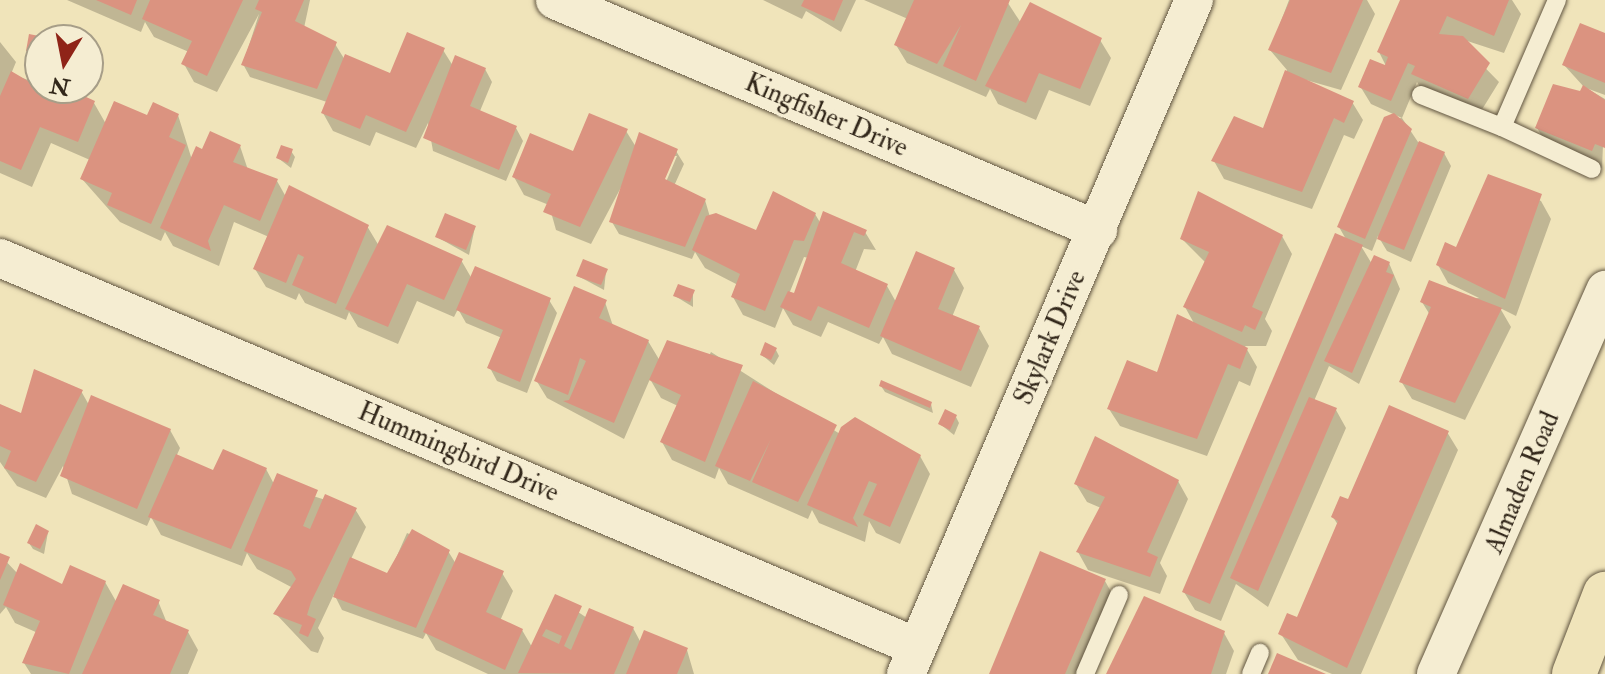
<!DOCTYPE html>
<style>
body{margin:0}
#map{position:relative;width:1605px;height:674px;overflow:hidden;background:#f0e4ba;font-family:"IM FELL Double Pica",serif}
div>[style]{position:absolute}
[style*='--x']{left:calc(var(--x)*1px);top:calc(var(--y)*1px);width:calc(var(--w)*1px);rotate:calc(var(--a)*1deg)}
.shadow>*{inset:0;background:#0003}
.building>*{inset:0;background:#db9380}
.roads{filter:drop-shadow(0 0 2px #625642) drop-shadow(0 0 2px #625642)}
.service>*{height:18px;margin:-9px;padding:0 9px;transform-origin:9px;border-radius:9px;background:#f5edd2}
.minor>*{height:38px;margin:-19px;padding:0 19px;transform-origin:19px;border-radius:19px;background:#f5edd2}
.primary>*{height:44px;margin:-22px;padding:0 22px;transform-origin:22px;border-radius:22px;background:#f0e4ba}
span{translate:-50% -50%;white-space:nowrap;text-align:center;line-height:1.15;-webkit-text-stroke:7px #f5edd2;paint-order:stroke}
.street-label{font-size:26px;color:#32271a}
.north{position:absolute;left:24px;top:24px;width:80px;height:80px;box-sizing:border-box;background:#f5edd2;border:2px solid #a79e88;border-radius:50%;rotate:190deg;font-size:22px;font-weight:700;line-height:32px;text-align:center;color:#32271a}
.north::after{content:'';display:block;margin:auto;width:28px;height:36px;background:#8f2418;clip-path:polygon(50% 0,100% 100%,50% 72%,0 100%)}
</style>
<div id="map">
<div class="shadow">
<i style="clip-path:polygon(67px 0,310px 0,304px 28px,335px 44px,345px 60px,391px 76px,443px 50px,453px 66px,485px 69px,492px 82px,480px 111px,516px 128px,523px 141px,506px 181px,433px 151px,428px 123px,416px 148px,376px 132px,370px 146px,333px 131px,323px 113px,327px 102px,250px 77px,243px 64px,259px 14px,217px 92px,194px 82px,184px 64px,189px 52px,154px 37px,145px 22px,141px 32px)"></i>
<i style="clip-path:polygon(763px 0,856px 0,841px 32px,806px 11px,802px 19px)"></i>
<i style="clip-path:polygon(864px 0,1006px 0,1021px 23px,1100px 40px,1111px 58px,1090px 106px,1049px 90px,1036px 120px,998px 104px,990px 89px,986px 97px,907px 63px,896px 45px,908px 19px)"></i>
<i style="clip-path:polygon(1289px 0,1367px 0,1375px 14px,1341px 90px,1299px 78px,1352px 102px,1363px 120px,1354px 139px,1344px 135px,1312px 209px,1224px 179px,1214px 161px,1264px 131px,1287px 70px,1270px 50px)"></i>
<i style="clip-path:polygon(1402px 0,1512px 0,1521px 14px,1504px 53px,1455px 37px,1499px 82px,1478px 116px,1423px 92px,1417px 82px,1402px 118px,1371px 104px,1360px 86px,1387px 68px,1379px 52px)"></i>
<i style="clip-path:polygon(30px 36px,43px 40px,40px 58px,28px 51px)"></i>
<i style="clip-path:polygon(1605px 36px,1605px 95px,1586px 88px,1605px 99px,1602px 168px,1547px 145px,1537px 128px,1581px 94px,1584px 87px,1564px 65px)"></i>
<i style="clip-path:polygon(0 42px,16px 62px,11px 74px,94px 103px,106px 124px,178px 115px,192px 160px,240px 146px,248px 170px,277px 181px,286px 197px,367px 226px,379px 246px,461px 260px,472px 279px,549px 300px,557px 313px,527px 393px,497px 381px,490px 368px,502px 338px,466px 323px,458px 309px,454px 317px,417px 301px,398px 344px,358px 327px,349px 312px,346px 320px,305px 303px,299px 293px,296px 300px,266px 287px,255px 269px,269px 237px,234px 222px,219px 266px,173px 246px,165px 232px,161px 241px,120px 222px,82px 179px,90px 160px,51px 143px,32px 187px,0 173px)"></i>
<i style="clip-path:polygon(1402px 118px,1418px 142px,1444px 153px,1451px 166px,1411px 262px,1387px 251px,1378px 236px,1372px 251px,1361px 246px,1372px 264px,1389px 263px,1400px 289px,1359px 384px,1329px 366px,1314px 401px,1336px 410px,1346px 428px,1268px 607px,1236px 584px,1221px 621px,1195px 610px,1184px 592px,1347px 241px,1339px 227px,1386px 119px)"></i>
<i style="clip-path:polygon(evenodd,626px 131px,636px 147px,676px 151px,684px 164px,674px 186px,705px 200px,710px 217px,757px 232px,815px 214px,821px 224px,865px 232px,876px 250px,864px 249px,855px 272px,887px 286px,896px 302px,954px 270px,964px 288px,952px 317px,979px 328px,989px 346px,971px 387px,892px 354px,883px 337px,879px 344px,828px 322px,821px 337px,793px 325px,783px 308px,775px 328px,743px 315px,733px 297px,738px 285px,705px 268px,695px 252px,692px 259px,619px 234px,612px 222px,627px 176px,591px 244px,556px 230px,549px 205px,524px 195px,514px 177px,626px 131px,672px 156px,677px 156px,663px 189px,659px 188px,672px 156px,626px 131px,804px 257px,809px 258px,795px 296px,789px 294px,804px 257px)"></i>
<i style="clip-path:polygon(291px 151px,295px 157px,291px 168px,278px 158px)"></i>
<i style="clip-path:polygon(1489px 176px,1541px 201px,1551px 219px,1516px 316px,1500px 308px,1511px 327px,1465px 420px,1412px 399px,1401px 381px,1430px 315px,1422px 302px,1479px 298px,1448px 283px,1438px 265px,1457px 250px)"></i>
<i style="clip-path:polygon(475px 227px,469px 255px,437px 237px)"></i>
<i style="clip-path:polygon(1282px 236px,1292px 254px,1265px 319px,1272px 331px,1266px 346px,1245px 346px,1257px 367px,1250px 386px,1239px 381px,1207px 456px,1120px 426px,1109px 409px,1159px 375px,1195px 325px,1185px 307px,1206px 263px,1182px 239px)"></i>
<i style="clip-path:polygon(606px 271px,604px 290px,578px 276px)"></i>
<i style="clip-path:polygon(693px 292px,693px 307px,675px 296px)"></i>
<i style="clip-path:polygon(605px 302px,613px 326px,648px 341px,660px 361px,707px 360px,711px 352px,840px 434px,920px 456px,930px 474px,900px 544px,876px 533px,869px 521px,865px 542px,819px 523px,812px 510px,808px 519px,728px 484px,719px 468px,715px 479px,672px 460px,662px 442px,678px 406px,661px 398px,650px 379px,624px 439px,547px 398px,536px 380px)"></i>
<i style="clip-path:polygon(776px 350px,779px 356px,774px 365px,762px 355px)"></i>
<i style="clip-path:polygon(881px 386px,931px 404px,933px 413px,885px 392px)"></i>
<i style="clip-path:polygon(81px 391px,89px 405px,170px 430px,180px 448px,176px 457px,214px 473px,266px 469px,274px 484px,355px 509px,366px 527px,351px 559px,388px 576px,407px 533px,448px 551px,456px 564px,502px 573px,513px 591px,500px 621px,522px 630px,532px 647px,556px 597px,587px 618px,633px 628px,641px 643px,687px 650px,694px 674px,488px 674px,436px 650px,426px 633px,423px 639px,342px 610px,334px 594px,318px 628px,324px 638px,318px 653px,311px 651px,276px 614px,293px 588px,257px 569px,247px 553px,242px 566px,161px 535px,151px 517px,147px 526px,72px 494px,63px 466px,46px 498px,17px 486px,0 462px,0 406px,22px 415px)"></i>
<i style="clip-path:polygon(956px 417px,959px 423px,954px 435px,940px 424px)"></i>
<i style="clip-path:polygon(1447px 432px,1458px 450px,1361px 674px,1332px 674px,1298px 660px,1281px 634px,1298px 620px,1338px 525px,1333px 517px)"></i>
<i style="clip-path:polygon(1096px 439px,1178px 481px,1188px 499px,1160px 563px,1167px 576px,1160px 594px,1088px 570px,1078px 552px,1101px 508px,1087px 502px,1076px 484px)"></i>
<i style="clip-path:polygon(48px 532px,44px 554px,33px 549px,29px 543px)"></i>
<i style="clip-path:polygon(0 555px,18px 574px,63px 587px,105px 582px,117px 603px,158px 601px,167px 623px,188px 632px,198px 650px,188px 674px,31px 674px,24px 663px,38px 633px,15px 623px,6px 607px,0 614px)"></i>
<i style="clip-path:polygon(1105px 581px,1115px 599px,1083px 674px,991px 674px)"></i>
<i style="clip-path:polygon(1224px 633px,1234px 651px,1226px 674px,1109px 674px)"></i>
</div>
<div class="building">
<i style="clip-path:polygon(96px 0,137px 0,131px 15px)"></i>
<i style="clip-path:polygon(150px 0,243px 0,207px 76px,181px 64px,192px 41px,142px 19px)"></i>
<i style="clip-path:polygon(259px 0,304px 0,295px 21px,337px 42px,317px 89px,241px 65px,262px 12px,255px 9px)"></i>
<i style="clip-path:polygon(804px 0,843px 0,834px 21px,801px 6px)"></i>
<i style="clip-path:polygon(914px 0,1010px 0,976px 81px,943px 66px,961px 25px,937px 64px,894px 45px)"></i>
<i style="clip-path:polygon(1290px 0,1363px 0,1331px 73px,1268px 50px)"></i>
<i style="clip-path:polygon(1400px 0,1509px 0,1494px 36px,1447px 16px,1439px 34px,1463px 36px,1490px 63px,1468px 99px,1411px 74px,1415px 66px,1408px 63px,1391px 101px,1358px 87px,1370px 59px,1385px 65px,1388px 57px,1377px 52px)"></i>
<i style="clip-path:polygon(1030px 2px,1102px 38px,1080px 89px,1039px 73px,1026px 103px,985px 86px)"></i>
<i style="clip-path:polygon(1580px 23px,1605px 33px,1605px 83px,1562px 65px)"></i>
<i style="clip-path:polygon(407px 32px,445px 48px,406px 132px,366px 115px,360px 129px,321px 113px,345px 54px,390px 73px)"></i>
<i style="clip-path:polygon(29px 34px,44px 37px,40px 53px,26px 51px)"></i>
<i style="clip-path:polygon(455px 55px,486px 68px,470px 106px,517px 126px,499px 170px,423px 138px)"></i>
<i style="clip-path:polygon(1285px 70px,1354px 101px,1344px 123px,1334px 118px,1302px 192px,1211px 161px,1234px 116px,1263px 128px)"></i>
<i style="clip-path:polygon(11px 71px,40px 88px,66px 88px,95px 101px,78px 142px,40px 127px,21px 170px,0 161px,0 96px)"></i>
<i style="clip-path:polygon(1553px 84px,1580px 91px,1583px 85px,1605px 100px,1605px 148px,1595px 144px,1592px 151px,1535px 128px)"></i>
<i style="clip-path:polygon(114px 101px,147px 115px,153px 102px,179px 114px,169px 137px,186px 145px,151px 224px,107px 205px,112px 193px,80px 179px)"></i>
<i style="clip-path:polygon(589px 113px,628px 129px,580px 227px,543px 212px,551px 194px,512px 177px,530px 133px,573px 151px)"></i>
<i style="clip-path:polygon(1394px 113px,1412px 129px,1365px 239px,1337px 227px,1384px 117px)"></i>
<i style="clip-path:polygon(210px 131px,241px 145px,233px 162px,278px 179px,260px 221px,224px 205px,208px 241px,211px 251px,160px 228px,196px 146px,202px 149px)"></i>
<i style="clip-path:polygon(639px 132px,678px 149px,665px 179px,706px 199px,685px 247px,609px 222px)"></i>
<i style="clip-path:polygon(1419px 141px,1445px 152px,1404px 250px,1377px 239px)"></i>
<i style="clip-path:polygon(281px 145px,293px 149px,288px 163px,276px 158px)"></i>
<i style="clip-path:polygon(1488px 174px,1542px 194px,1505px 299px,1436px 265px,1445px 242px,1456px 247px)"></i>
<i style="clip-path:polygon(289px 185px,369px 225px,336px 304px,292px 285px,304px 257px,298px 254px,286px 283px,253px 269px)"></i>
<i style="clip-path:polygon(773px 191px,816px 213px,804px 241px,794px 240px,765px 311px,731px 297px,740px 274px,692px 250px,706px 216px,716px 213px,756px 230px)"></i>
<i style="clip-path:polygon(1198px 191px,1283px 235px,1252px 307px,1263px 312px,1255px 330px,1245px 325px,1242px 332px,1183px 307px,1209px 252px,1180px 239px)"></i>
<i style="clip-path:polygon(823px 211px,867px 230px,864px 236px,854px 232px,841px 263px,888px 284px,869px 328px,818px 306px,811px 321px,780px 307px,788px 291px,794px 293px)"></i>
<i style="clip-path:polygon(445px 213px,476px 226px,466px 250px,435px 237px)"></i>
<i style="clip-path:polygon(387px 225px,463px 259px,444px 300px,407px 284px,388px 327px,345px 309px)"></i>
<i style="clip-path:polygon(1335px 233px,1363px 245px,1210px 604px,1182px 592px)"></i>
<i style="clip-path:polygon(916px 251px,955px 268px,938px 309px,980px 326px,961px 371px,880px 336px)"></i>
<i style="clip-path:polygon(1374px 255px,1390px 262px,1386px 272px,1394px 275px,1352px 373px,1324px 361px)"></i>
<i style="clip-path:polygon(583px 259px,608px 269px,601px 285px,576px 276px)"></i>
<i style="clip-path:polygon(475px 266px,551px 298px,520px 382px,487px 368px,503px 330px,456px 310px)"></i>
<i style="clip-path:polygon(1429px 280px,1502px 308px,1455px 403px,1399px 382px,1431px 307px,1420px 302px)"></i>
<i style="clip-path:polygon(678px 284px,695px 290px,690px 302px,673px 296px)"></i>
<i style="clip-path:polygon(574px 286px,607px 300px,599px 318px,649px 340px,614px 423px,563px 401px,569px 400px,586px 361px,580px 358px,568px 395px,534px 381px)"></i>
<i style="clip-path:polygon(1177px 314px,1248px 348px,1240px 369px,1228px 364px,1197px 439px,1107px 409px,1127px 360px,1157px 372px)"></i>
<i style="clip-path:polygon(667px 340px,743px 365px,705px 462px,660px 442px,681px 395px,649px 380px)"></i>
<i style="clip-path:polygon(765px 342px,777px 348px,771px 360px,760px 355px)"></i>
<i style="clip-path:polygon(34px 369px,83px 390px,36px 482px,4px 468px,11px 451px,0 446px,0 404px,21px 413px)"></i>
<i style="clip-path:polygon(881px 380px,932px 402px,930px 408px,879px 386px)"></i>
<i style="clip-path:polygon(753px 381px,837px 425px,798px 502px,752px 482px,771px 439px,750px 481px,715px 466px)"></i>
<i style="clip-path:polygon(91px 395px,171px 429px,137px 509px,60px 476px)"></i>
<i style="clip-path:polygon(1309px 397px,1337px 408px,1258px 591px,1230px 578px)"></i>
<i style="clip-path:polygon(1389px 405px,1449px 431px,1347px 668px,1278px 634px,1287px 613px,1297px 617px,1338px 521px,1331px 517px,1340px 496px,1348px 499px)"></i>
<i style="clip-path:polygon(945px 409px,957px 415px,950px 430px,938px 424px)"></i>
<i style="clip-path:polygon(855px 417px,921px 455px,890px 527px,863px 515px,877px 484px,869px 481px,853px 518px,858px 527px,807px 505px,841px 427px)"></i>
<i style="clip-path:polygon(1095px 436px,1179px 480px,1147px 552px,1158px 557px,1150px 577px,1076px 552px,1105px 497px,1074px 484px)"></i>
<i style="clip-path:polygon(223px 449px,267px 468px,231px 549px,148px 517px,176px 454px,213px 470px)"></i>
<i style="clip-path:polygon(277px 473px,318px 490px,303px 526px,310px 529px,325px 494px,357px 508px,311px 602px,307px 615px,316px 619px,308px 637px,299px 633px,302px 625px,273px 614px,296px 579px,291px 571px,244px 551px)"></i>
<i style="clip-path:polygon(36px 524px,49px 531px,40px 549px,27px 543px)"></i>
<i style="clip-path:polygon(412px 529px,450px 550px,416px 628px,333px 597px,350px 557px,387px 573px)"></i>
<i style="clip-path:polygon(1040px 551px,1106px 579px,1065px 674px,989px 674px)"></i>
<i style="clip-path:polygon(459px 552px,504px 571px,486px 612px,523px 629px,505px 670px,423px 632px)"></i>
<i style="clip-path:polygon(0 553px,10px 557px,0 580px)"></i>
<i style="clip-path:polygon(20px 563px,62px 584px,70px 565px,106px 581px,69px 674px,22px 663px,40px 621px,3px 605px)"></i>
<i style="clip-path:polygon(123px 584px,160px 600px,153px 615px,189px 630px,170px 674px,82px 674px)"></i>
<i style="clip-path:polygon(evenodd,555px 594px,582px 606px,564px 646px,571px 650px,589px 608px,634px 627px,614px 674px,518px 673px,555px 594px,546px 629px,562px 636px,559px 644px,542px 636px,546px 629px)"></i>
<i style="clip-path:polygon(1144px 596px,1225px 631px,1211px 674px,1106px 674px)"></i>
<i style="clip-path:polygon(644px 630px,688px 648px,677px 674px,626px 674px)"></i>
<i style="clip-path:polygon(1277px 653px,1326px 674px,1268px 674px)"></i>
</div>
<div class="roads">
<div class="service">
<i style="--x:1557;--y:0;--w:138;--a:113.4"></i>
<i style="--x:1502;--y:127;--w:99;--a:25"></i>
<i style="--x:1421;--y:95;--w:87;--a:21.6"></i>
<i style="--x:1085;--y:674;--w:86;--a:-66.7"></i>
<i style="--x:1251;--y:674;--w:23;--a:-67"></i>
</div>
<div class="minor">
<i style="--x:555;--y:0;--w:590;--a:22.96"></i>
<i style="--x:0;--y:258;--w:996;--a:22.99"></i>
<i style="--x:906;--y:674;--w:733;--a:-66.86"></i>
<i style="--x:1436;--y:674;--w:420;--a:-66.2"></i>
</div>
<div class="primary">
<i style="--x:1574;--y:674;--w:86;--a:-68.8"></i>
</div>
</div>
<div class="street-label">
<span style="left:826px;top:116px;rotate:23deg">Kingfisher Drive</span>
<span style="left:1051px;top:338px;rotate:-67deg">Skylark Drive</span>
<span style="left:458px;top:453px;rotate:23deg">Hummingbird Drive</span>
<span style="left:1523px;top:483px;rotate:-67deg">Almaden Road</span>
</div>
<div class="north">N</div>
</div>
